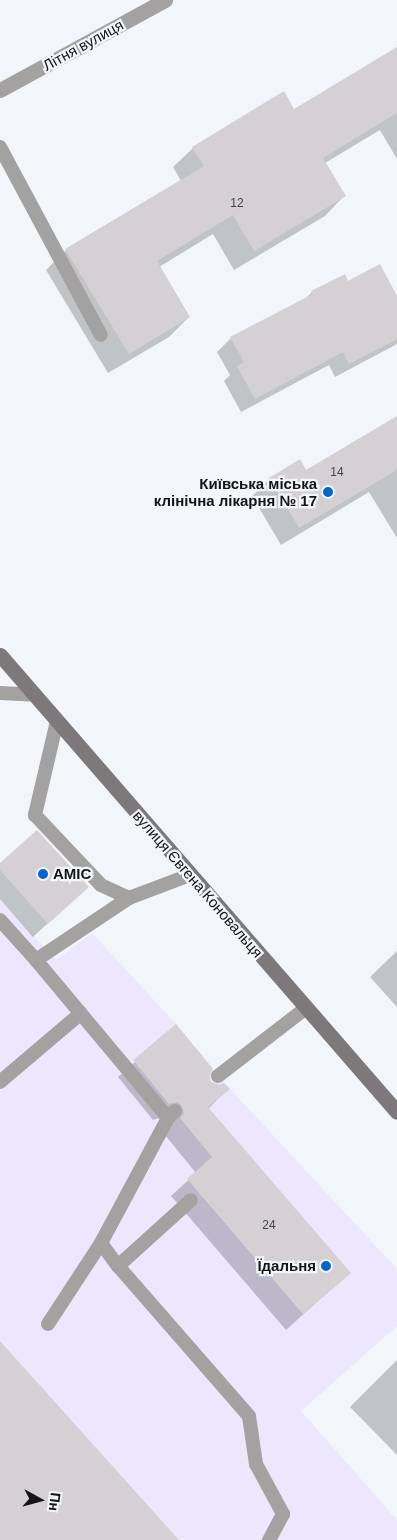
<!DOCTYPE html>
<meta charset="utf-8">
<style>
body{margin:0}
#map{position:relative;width:397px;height:1540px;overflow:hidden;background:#f2f5f9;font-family:Helvetica,sans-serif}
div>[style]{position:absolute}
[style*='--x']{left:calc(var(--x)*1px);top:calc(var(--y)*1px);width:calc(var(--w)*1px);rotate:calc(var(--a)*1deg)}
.industrial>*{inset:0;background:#ece7fd}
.shadow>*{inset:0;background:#0003}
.building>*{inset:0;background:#d4d0d3}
.lane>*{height:14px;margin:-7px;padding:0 7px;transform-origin:7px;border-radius:7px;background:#a4a1a1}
.street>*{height:15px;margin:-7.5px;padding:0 7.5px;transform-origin:7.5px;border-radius:7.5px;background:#a4a1a1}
.secondary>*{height:15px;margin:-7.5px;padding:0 7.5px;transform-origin:7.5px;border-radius:7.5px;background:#7d797a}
.dots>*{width:14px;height:14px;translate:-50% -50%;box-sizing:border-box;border:2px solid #f2f5f9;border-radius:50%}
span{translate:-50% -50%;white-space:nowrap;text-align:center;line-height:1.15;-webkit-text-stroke:4.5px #f2f5f9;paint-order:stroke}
.number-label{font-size:12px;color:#454446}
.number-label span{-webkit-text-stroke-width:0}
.street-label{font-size:15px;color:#151517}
.poi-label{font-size:15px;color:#151517;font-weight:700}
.right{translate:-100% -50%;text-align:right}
.left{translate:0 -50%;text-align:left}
.north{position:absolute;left:15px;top:1475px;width:50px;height:50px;-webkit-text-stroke:4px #f2f5f9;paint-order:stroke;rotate:97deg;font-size:14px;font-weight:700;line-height:20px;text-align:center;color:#151517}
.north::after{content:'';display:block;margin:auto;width:18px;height:22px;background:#151517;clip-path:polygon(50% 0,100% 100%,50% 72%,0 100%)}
</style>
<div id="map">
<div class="industrial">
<i style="clip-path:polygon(0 899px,56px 960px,92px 933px,176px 1024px,230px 1089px,397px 1269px,397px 1326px,301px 1411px,397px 1520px,397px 1540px,0 1540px)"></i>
</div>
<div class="shadow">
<i style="clip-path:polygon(397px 49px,397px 159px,380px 130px,325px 163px,344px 196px,325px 216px,234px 270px,213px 234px,159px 267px,189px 317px,169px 337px,108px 373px,46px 270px,66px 250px,181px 181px,173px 167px,193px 148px,294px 110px)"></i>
<i style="clip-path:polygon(348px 283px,397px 299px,397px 344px,335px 377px,329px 365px,241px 412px,224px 381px,230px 375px,217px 352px,231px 338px,305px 299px,312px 292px)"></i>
<i style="clip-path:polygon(397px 417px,397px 538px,369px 492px,281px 545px,252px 496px,270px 479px,306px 472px)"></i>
<i style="clip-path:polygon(0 864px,73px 900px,33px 937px,0 899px)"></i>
<i style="clip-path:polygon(397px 951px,397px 1007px,370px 977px)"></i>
<i style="clip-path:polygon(176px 1026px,210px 1083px,228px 1089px,208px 1109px,349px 1273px,286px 1330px,171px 1196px,196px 1173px,165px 1135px,160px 1118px,153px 1120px,118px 1077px)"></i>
<i style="clip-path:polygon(397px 1360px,397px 1455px,350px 1407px)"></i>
</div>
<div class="building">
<i style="clip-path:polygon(397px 47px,397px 113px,323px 158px,346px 196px,254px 251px,233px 215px,157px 261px,190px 317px,129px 354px,65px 249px,204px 166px,192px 147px,284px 91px,294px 109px)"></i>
<i style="clip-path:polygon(380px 264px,397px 296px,397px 339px,349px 364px,343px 352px,255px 399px,237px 366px,244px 362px,230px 337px,313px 294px,311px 291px,345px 274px,348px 281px)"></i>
<i style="clip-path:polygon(397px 416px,397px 470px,299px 528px,269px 478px,300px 459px,306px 470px)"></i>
<i style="clip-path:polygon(37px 830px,89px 887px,48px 924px,0 870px,0 863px)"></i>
<i style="clip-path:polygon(176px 1024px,213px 1069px,209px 1077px,211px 1082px,219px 1085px,224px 1083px,230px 1089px,208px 1107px,351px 1273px,303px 1314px,187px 1179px,212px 1157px,180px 1118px,184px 1113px,181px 1105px,177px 1102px,169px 1104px,133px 1060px)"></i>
<i style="clip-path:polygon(0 1341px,179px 1540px,0 1540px)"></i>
</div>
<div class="lane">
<i style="--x:0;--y:147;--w:213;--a:61.8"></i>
<i style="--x:0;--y:693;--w:35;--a:3"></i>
<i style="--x:57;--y:721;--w:97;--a:103.2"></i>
<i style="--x:35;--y:815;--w:96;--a:46.7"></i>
<i style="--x:101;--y:885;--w:31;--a:25"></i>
<i style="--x:0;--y:920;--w:54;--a:48"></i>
<i style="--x:36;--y:960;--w:206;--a:50.1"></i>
<i style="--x:36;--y:960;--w:112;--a:-33.7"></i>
<i style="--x:129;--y:898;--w:65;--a:-20.7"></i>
<i style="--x:218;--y:1076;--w:111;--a:-37.7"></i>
<i style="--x:0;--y:1082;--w:106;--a:-40.4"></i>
<i style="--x:175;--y:1111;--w:10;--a:135"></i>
<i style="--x:168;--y:1118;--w:142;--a:118.2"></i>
<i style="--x:101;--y:1243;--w:29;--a:54"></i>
<i style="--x:118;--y:1266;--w:199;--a:48.9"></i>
<i style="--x:249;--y:1416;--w:49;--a:81.7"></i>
<i style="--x:256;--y:1464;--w:57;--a:61.6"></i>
<i style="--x:283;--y:1514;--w:30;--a:118"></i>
<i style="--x:118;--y:1266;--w:98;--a:-42.1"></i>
<i style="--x:48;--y:1324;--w:97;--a:-56.8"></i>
</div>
<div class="street">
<i style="--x:0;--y:90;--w:188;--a:-28.6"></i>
</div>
<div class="secondary">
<i style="--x:0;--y:655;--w:605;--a:49.02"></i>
</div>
<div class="dots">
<i style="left:328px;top:492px;background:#0565ce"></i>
<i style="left:43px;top:874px;background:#0565ce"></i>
<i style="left:326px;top:1266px;background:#0565ce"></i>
</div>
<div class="number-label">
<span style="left:237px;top:204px">12</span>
<span style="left:337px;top:473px">14</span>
<span style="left:269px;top:1226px">24</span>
</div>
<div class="street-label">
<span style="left:83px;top:45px;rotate:-29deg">Літня вулиця</span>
<span style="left:198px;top:884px;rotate:49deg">вулиця Євгена Коновальця</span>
</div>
<div class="poi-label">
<span class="right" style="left:317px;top:492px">Київська міська<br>клінічна лікарня № 17</span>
<span class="left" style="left:53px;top:874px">AMIC</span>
<span class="right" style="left:316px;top:1266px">Їдальня</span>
</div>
<div class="north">Пн</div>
</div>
